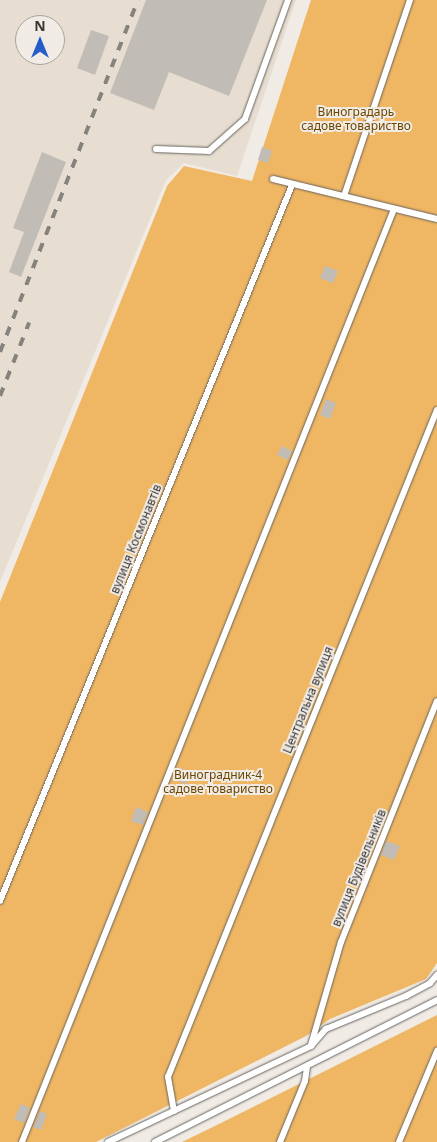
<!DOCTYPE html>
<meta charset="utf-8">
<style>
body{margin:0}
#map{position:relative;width:437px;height:1142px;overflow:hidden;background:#f0ebe5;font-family:"Noto Sans",sans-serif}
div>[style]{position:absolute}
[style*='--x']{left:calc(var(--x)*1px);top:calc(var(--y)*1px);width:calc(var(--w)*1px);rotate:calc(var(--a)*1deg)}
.built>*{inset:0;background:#e7ded1}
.green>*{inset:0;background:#efb663}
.building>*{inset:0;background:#c1bcb6}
.roads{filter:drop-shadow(0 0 1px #68645e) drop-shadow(0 0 1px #68645e)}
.lane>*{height:6px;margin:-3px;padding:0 3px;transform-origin:3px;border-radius:3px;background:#fff}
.rail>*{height:4px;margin-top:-2px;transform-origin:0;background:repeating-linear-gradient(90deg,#86837f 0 9px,transparent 0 18px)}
span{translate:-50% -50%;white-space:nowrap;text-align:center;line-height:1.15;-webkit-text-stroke:4px #f0ebe5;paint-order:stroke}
.park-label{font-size:12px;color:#6c4600}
.street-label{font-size:12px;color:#3a3836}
.north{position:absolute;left:15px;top:15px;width:50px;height:50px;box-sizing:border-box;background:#f0ebe5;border:1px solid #a7a39f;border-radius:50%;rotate:0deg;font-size:14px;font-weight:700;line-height:20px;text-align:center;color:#3a3836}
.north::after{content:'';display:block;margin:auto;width:18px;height:22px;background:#245cc9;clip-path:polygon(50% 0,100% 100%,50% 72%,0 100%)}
</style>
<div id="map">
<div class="built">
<i style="clip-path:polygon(evenodd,0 0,296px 0,237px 176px,184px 163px,166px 180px,0 582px,0 0,25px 25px,55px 25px,55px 55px,25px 55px,25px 25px)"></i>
</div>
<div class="green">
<i style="clip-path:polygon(311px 0,437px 0,437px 963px,426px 979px,330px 1019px,306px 1036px,96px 1142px,0 1142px,0 602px,167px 186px,184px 166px,252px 181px)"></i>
<i style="clip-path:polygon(437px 1015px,437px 1142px,182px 1142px,219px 1124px)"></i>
</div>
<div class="building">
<i style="clip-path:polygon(146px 0,267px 0,229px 96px,169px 72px,154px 110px,110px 93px)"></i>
<i style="clip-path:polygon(91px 30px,109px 36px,95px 75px,77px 68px)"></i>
<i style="clip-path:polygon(262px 147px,272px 151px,268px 163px,258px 160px)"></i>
<i style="clip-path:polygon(42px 152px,66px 162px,21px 277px,9px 272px,24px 232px,13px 228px)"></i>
<i style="clip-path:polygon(325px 266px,338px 271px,333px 283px,320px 278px)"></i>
<i style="clip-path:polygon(326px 399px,336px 403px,330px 419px,320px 415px)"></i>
<i style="clip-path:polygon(282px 446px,292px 451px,288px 460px,277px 455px)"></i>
<i style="clip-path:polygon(177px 767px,190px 772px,186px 784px,172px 779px)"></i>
<i style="clip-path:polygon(136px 807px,148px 812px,143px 825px,131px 821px)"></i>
<i style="clip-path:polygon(386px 841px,400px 846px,394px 860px,381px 855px)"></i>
<i style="clip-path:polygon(21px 1104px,30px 1108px,24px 1123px,14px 1119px)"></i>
<i style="clip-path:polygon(40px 1111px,47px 1114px,41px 1130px,33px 1127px)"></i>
</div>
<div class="roads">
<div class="lane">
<i style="--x:156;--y:149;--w:53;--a:2.2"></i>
<i style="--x:209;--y:151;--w:48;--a:-41.6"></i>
<i style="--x:245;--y:119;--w:127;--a:-70.1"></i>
<i style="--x:273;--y:179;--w:169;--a:13.7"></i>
<i style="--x:344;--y:196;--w:207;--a:-71.4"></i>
<i style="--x:0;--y:901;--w:773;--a:-67.81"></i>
<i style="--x:311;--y:1045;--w:107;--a:-73.8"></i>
<i style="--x:341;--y:942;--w:259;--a:-68.3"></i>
<i style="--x:174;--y:1111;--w:35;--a:-100"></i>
<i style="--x:168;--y:1077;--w:719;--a:-68.04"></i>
<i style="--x:22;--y:1142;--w:1004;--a:-68.26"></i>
<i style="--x:108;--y:1142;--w:225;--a:-25.3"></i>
<i style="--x:311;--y:1046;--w:23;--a:-49"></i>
<i style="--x:326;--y:1029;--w:87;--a:-22.4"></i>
<i style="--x:406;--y:996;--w:27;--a:-28"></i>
<i style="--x:430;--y:983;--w:11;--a:-49"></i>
<i style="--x:155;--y:1142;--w:316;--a:-26.7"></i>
<i style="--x:280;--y:1142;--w:66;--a:-67.7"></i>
<i style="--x:305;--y:1081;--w:15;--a:-82"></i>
<i style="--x:399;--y:1142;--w:99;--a:-67.3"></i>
</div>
</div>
<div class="rail">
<i style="--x:0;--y:352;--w:378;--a:-68.6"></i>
<i style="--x:0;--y:396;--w:79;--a:-68.3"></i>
</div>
<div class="park-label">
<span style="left:356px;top:119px">Виноградарь<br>садове товариство</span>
<span style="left:218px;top:782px">Виноградник-4<br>садове товариство</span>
</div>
<div class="street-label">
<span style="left:136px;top:539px;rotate:-68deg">вулиця Космонавтів</span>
<span style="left:308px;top:700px;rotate:-68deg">Центральна вулиця</span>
<span style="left:359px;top:868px;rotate:-68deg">вулиця Будівельників</span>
</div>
<div class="north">N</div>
</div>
